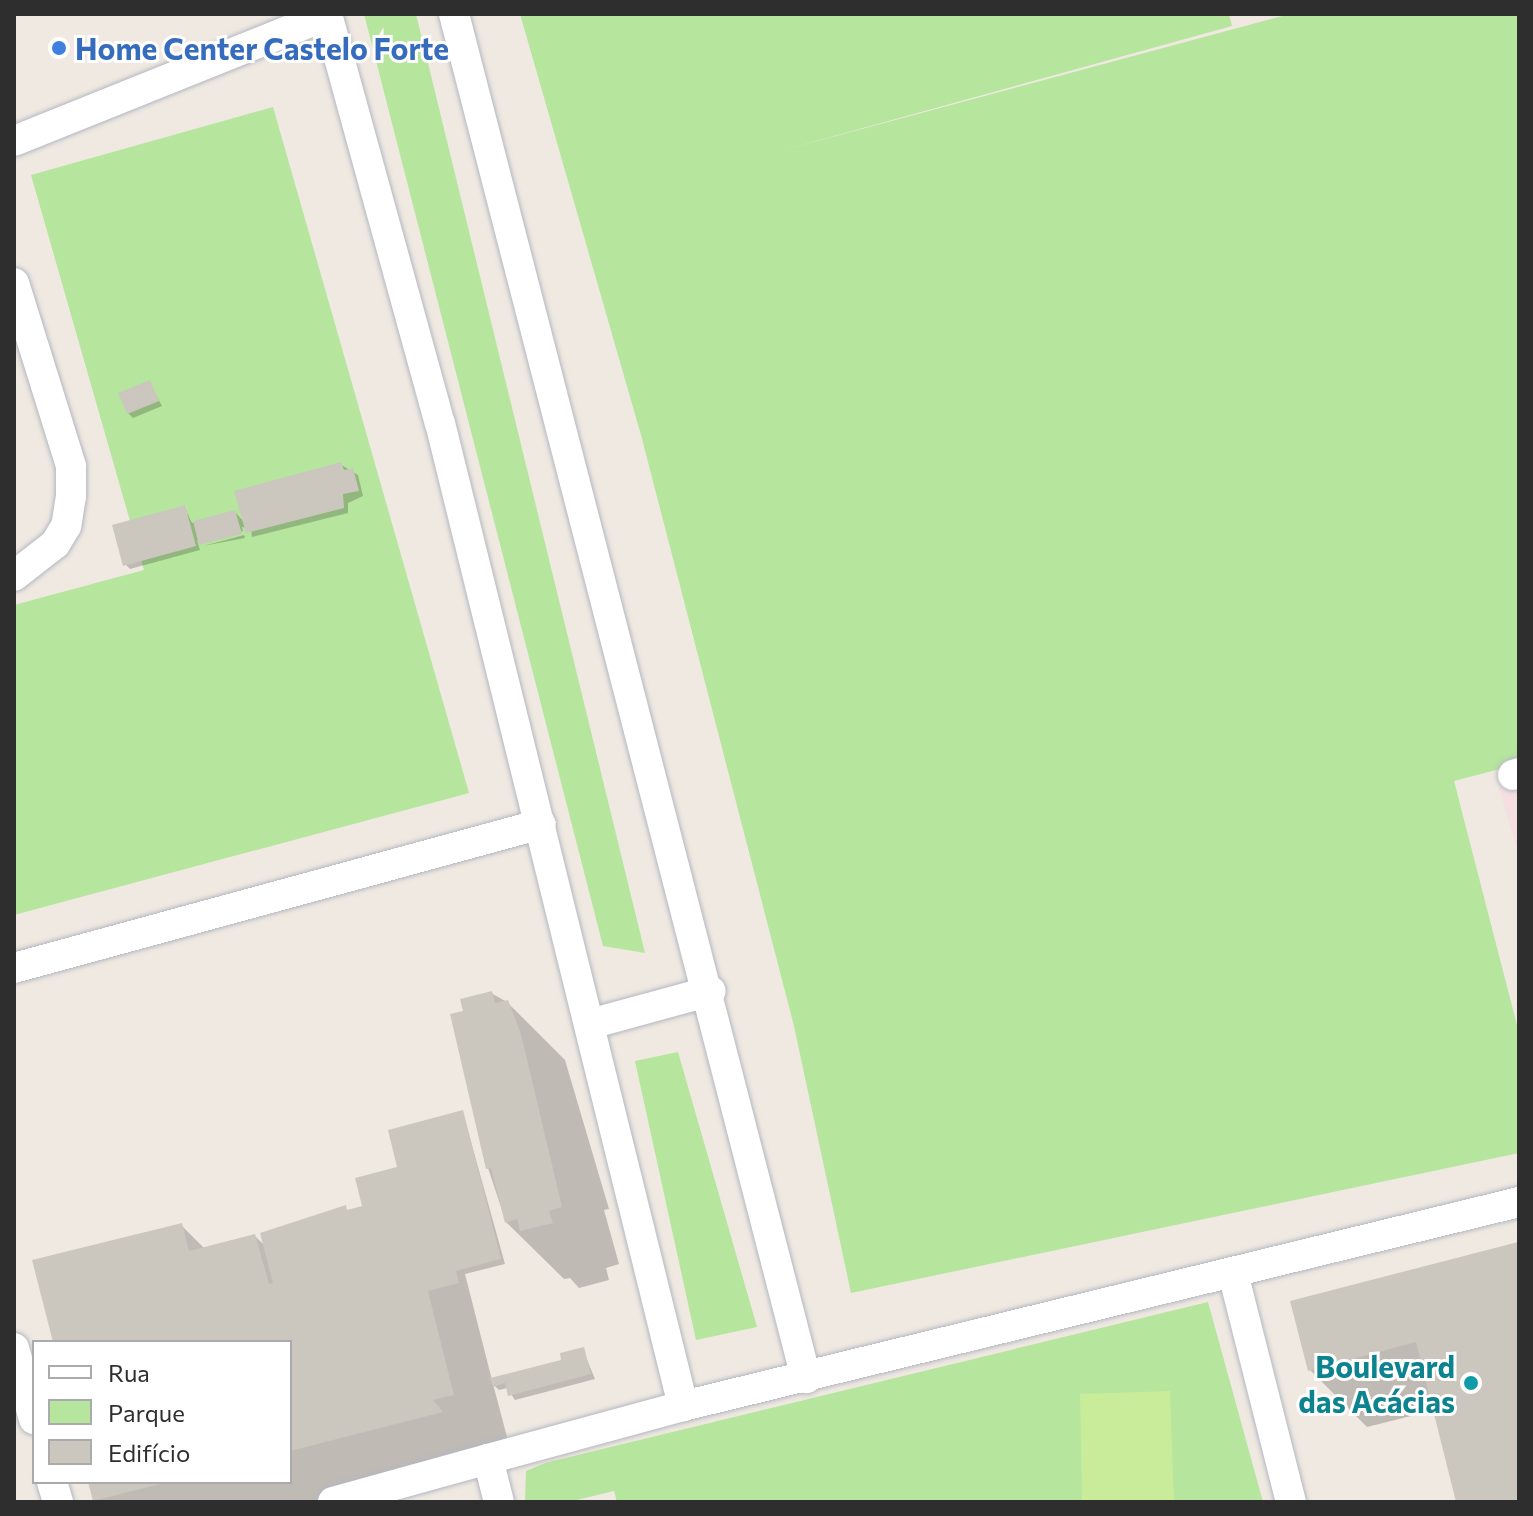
<!DOCTYPE html>
<meta charset="utf-8">
<style>
body{margin:0}
#map{position:relative;width:1533px;height:1516px;overflow:hidden;background:#efe9e1;font-family:Commissioner,sans-serif}
div>[style]{position:absolute}
[style*='--x']{left:calc(var(--x)*1px);top:calc(var(--y)*1px);width:calc(var(--w)*1px);rotate:calc(var(--a)*1deg)}
.medical>*{inset:0;background:#f5dfe0}
.green>*{inset:0;background:#b6e59e}
.pitch>*{inset:0;background:#c9ec9a}
.shadow>*{inset:0;background:#0003}
.building>*{inset:0;background:#cbc7bf}
.roads{filter:drop-shadow(0 0 2px #b4b7c1) drop-shadow(0 0 2px #b4b7c1)}
.minor>*{height:30px;margin:-15px;padding:0 15px;transform-origin:15px;border-radius:15px;background:#fff}
.dots>*{width:22px;height:22px;translate:-50% -50%;box-sizing:border-box;border:4px solid #fff;border-radius:50%}
span{translate:-50% -50%;white-space:nowrap;text-align:center;line-height:1.15;-webkit-text-stroke:6px #fff;paint-order:stroke}
.shop-label{font-size:30px;color:#366cbe;font-weight:700}
.left{translate:0 -50%;text-align:left}
.culture-label{font-size:30px;color:#0d838f;font-weight:700}
.right{translate:-100% -50%;text-align:right}
.frame{position:absolute;inset:0;border:16px solid #2e2e2e;pointer-events:none}
.legend{position:absolute;left:32px;top:1340px;width:260px;height:144px;box-sizing:border-box;background:#fff;border:2px solid #ababab;margin:0;padding:10px 14px;list-style:none;font-size:24px;color:#2e2e2e}
.legend li{display:flex;align-items:center;gap:16px;height:40px}
.legend b{width:40px;border:2px solid #ababab}
</style>
<div id="map">
<div class="medical">
<i style="clip-path:polygon(1519px 779px,1519px 856px,1498px 784px)"></i>
</div>
<div class="green">
<i style="clip-path:polygon(364px 14px,416px 14px,645px 953px,603px 946px)"></i>
<i style="clip-path:polygon(520px 14px,1229px 14px,1232px 26px,780px 151px,1290px 14px,1519px 14px,1519px 764px,1454px 781px,1519px 1033px,1519px 1153px,851px 1293px,794px 1026px,641px 435px)"></i>
<i style="clip-path:polygon(273px 107px,469px 793px,14px 915px,14px 605px,144px 570px,31px 175px)"></i>
<i style="clip-path:polygon(678px 1052px,757px 1327px,696px 1340px,635px 1061px)"></i>
<i style="clip-path:polygon(1208px 1302px,1263px 1502px,617px 1502px,614px 1491px,568px 1502px,525px 1502px,526px 1471px,545px 1463px)"></i>
</div>
<div class="pitch">
<i style="clip-path:polygon(1170px 1391px,1174px 1502px,1082px 1502px,1080px 1394px)"></i>
</div>
<div class="shadow">
<i style="clip-path:polygon(149px 382px,162px 406px,133px 418px,128px 413px)"></i>
<i style="clip-path:polygon(340px 464px,358px 475px,363px 496px,348px 503px,348px 513px,252px 537px,251px 529px,242px 527px,243px 531px,202px 544px,197px 540px,200px 550px,130px 569px,125px 564px,185px 508px,192px 523px,235px 512px,245px 523px)"></i>
<i style="clip-path:polygon(244px 535px,245px 538px,203px 546px)"></i>
<i style="clip-path:polygon(491px 993px,507px 1002px,565px 1060px,609px 1209px,604px 1210px,619px 1264px,606px 1268px,609px 1280px,579px 1288px,570px 1278px,564px 1279px,506px 1222px,488px 1168px,466px 1013px)"></i>
<i style="clip-path:polygon(463px 1113px,505px 1264px,465px 1274px,492px 1380px,564px 1361px,583px 1350px,595px 1379px,515px 1400px,507px 1388px,499px 1390px,493px 1384px,511px 1452px,372px 1502px,97px 1502px,90px 1482px,290px 1482px,290px 1342px,55px 1342px,181px 1225px,205px 1249px,255px 1236px,265px 1246px,364px 1208px,396px 1170px)"></i>
<i style="clip-path:polygon(1517px 1245px,1519px 1502px,1458px 1502px,1435px 1410px,1367px 1427px,1310px 1370px)"></i>
</div>
<div class="building">
<i style="clip-path:polygon(150px 380px,159px 401px,127px 414px,118px 393px)"></i>
<i style="clip-path:polygon(341px 462px,344px 470px,353px 468px,359px 491px,343px 494px,344px 508px,246px 533px,234px 491px)"></i>
<i style="clip-path:polygon(185px 505px,196px 546px,123px 566px,112px 525px)"></i>
<i style="clip-path:polygon(235px 510px,242px 534px,199px 545px,193px 521px)"></i>
<i style="clip-path:polygon(492px 991px,495px 1003px,508px 1000px,521px 1034px,562px 1207px,549px 1211px,553px 1223px,520px 1231px,517px 1219px,505px 1223px,491px 1168px,486px 1169px,450px 1014px,463px 1011px,460px 999px)"></i>
<i style="clip-path:polygon(463px 1110px,501px 1259px,456px 1271px,459px 1283px,428px 1291px,454px 1395px,433px 1400px,443px 1412px,290px 1451px,290px 1342px,53px 1342px,32px 1260px,182px 1223px,189px 1251px,255px 1234px,269px 1284px,273px 1283px,260px 1233px,346px 1205px,347px 1210px,362px 1206px,355px 1178px,397px 1167px,388px 1130px)"></i>
<i style="clip-path:polygon(1518px 1242px,1519px 1502px,1456px 1502px,1416px 1342px,1308px 1371px,1290px 1301px)"></i>
<i style="clip-path:polygon(584px 1347px,591px 1374px,508px 1396px,505px 1383px,493px 1387px,490px 1378px,561px 1360px,560px 1353px)"></i>
<i style="clip-path:polygon(88px 1482px,164px 1482px,164px 1483px,93px 1501px)"></i>
</div>
<div class="roads">
<div class="minor">
<i style="--x:327;--y:14;--w:424;--a:74.6"></i>
<i style="--x:440;--y:423;--w:1013;--a:76.11"></i>
<i style="--x:454;--y:14;--w:1409;--a:75.53"></i>
<i style="--x:14;--y:141;--w:337;--a:-21.9"></i>
<i style="--x:14;--y:283;--w:192;--a:72.7"></i>
<i style="--x:71;--y:466;--w:30;--a:90"></i>
<i style="--x:71;--y:496;--w:30;--a:99"></i>
<i style="--x:66;--y:526;--w:21;--a:121"></i>
<i style="--x:55;--y:544;--w:52;--a:142"></i>
<i style="--x:1513;--y:775;--w:6;--a:-18"></i>
<i style="--x:14;--y:968;--w:546;--a:-15.28"></i>
<i style="--x:590;--y:1024;--w:125;--a:-15.3"></i>
<i style="--x:1233;--y:1273;--w:236;--a:75.8"></i>
<i style="--x:14;--y:1348;--w:74;--a:74.3"></i>
<i style="--x:488;--y:1459;--w:202;--a:-15.2"></i>
<i style="--x:683;--y:1406;--w:861;--a:-13.71"></i>
<i style="--x:52;--y:1482;--w:21;--a:73"></i>
<i style="--x:333;--y:1502;--w:161;--a:-15.5"></i>
<i style="--x:488;--y:1459;--w:44;--a:75.7"></i>
</div>
</div>
<div class="dots">
<i style="left:59px;top:48px;background:#3f7fe0"></i>
<i style="left:1471px;top:1383px;background:#0f9aa8"></i>
</div>
<div class="shop-label">
<span class="left" style="left:75px;top:48px">Home Center Castelo Forte</span>
</div>
<div class="culture-label">
<span class="right" style="left:1455px;top:1383px">Boulevard<br>das Acácias</span>
</div>
<div class="frame"></div>
<ul class="legend">
<li><b style="height:10px;background:#fff"></b>Rua</li>
<li><b style="height:22px;background:#b6e59e"></b>Parque</li>
<li><b style="height:22px;background:#cbc7bf"></b>Edifício</li>
</ul>
</div>
